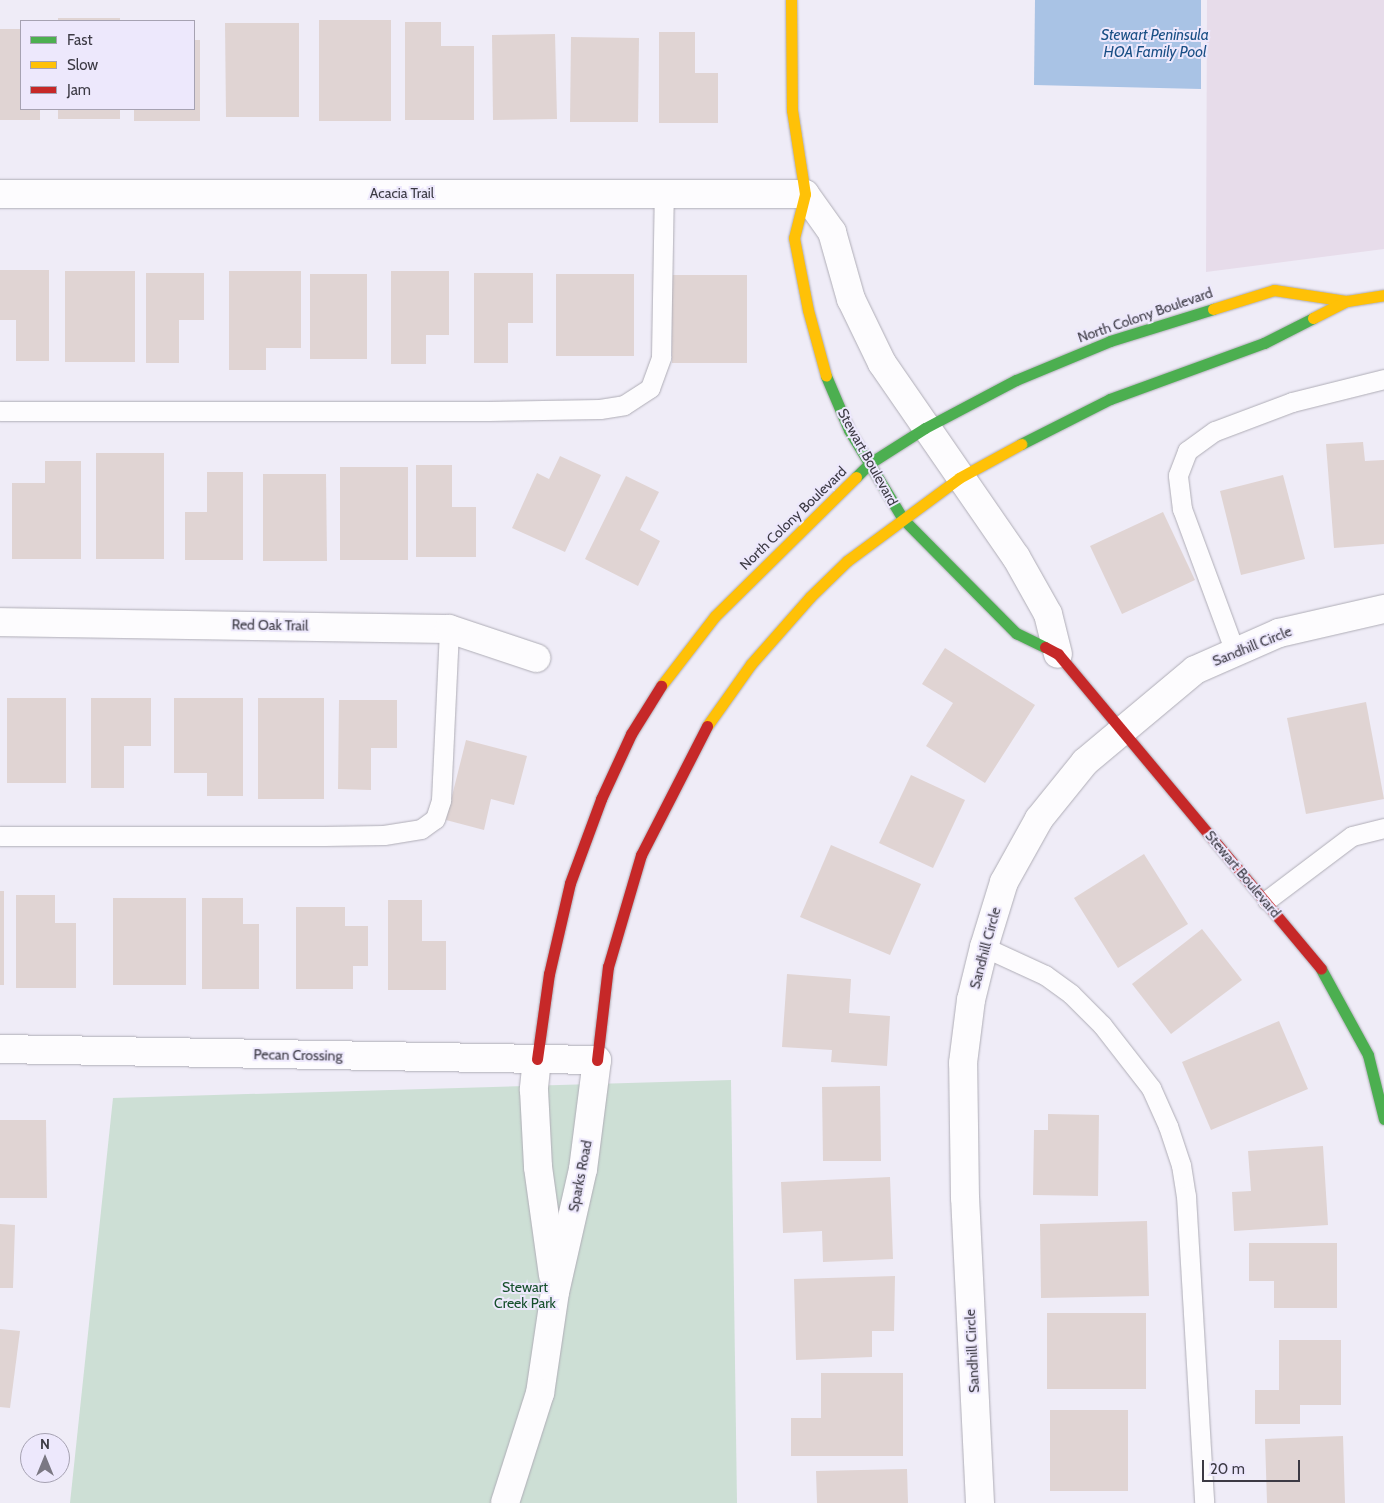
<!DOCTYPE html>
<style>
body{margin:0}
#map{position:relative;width:1384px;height:1503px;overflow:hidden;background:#efecf7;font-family:Cabin,sans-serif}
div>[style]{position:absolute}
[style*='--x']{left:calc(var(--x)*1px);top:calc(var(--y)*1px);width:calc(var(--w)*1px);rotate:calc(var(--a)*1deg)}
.education>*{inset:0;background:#e7dcea}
.green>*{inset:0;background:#cddfd5}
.water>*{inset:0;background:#a9c3e5}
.building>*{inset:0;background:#e0d4d3}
.roads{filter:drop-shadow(0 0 1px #afadb6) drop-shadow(0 0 1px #afadb6)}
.lane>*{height:19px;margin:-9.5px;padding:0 9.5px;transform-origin:9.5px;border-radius:9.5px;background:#fdfcfe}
.street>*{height:28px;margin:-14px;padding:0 14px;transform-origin:14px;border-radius:14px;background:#fdfcfe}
.fast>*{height:11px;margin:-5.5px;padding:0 5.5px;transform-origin:5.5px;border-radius:5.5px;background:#4caf50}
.slow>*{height:11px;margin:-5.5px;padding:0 5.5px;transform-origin:5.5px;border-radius:5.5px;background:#ffc107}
.jam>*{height:11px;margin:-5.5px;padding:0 5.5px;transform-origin:5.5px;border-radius:5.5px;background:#c62828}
span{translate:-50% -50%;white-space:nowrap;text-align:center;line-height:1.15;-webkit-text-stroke:4px #ede8fc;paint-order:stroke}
.street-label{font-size:14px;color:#3c3a44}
.park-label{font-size:14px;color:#154f2b}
.water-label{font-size:15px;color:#1a4f85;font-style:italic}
.legend{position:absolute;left:20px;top:20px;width:175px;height:90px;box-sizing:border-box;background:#ede8fc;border:1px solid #a6a2b2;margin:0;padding:6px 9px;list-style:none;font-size:15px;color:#3c3a44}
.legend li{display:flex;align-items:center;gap:10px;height:25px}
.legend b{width:25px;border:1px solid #a6a2b2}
.north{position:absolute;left:20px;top:1433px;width:50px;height:50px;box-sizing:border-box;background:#ede8fc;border:1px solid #a6a2b2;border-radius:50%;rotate:0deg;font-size:14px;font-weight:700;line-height:20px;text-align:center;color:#3c3a44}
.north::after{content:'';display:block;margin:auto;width:18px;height:22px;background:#7b7883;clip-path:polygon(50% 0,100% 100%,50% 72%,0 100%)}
.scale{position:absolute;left:1202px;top:1460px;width:98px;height:22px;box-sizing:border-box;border:2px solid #3c3a44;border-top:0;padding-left:6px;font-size:15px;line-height:18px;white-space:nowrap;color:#3c3a44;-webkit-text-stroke:4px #ede8fc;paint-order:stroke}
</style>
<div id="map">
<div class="education">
<i style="clip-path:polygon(1207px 0,1384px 0,1384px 249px,1206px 272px)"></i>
</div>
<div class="green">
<i style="clip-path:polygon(731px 1080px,737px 1503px,70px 1503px,113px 1098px)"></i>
</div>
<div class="water">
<i style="clip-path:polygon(1035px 0,1201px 0,1201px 89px,1034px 85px)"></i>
</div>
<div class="building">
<i style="clip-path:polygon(58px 18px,120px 18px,120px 21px,58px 21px)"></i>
<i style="clip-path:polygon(319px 20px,391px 20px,391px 121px,319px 121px)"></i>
<i style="clip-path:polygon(405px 22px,441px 22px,441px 46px,474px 46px,474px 120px,405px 120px)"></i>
<i style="clip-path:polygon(225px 23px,299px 23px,299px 117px,226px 117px)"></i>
<i style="clip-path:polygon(0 29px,21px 29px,21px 109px,40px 109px,40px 120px,0 120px)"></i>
<i style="clip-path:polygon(659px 32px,695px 32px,695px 73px,718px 73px,718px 123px,659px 123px)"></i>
<i style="clip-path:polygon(555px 34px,557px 119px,493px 120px,492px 35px)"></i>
<i style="clip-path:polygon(571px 37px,639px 38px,638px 122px,570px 122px)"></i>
<i style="clip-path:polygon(194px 40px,200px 40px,200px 121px,134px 121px,134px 109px,194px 109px)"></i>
<i style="clip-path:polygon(58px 109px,120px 109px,120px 119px,58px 119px)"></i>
<i style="clip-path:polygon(0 270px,49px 270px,49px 361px,16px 361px,16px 320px,0 320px)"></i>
<i style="clip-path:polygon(65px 271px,135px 271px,135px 362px,65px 362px)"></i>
<i style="clip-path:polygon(229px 271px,301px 271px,301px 348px,266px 348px,266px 370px,229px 370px)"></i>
<i style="clip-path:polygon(391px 271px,449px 271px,449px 335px,426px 335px,426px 364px,391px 364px)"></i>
<i style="clip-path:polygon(146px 273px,204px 273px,204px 320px,179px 320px,179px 363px,146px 363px)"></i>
<i style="clip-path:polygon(474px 273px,533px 273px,533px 323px,508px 323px,508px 363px,474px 363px)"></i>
<i style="clip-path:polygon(310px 274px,367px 274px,367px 359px,310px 359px)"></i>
<i style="clip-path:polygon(556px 274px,634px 274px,634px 356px,556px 356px)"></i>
<i style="clip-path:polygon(672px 275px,747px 275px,747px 363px,672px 363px)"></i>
<i style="clip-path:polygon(1363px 442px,1365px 461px,1384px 460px,1384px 544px,1334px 548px,1326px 444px)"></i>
<i style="clip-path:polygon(96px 453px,164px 453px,164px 559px,96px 559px)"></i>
<i style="clip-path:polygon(560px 456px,601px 475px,565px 552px,512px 528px,537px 473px,549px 479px)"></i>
<i style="clip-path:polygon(45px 461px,81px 461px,81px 559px,12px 559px,12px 483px,45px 483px)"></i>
<i style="clip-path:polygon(416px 465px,452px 465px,452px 507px,476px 507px,476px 557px,416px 557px)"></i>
<i style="clip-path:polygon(340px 467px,408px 467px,408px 560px,340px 560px)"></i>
<i style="clip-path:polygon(207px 472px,243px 472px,243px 560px,185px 560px,185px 512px,207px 512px)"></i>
<i style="clip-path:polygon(263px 474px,326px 474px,327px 561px,263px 561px)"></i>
<i style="clip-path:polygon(1283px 475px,1305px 559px,1241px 575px,1220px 491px)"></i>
<i style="clip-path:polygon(626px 476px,659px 492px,640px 530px,660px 541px,638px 586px,585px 559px)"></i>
<i style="clip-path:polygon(1163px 512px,1195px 580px,1122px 614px,1090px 546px)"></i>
<i style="clip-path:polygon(945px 648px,1035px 705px,985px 783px,926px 746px,953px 703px,922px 684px)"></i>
<i style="clip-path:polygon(7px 698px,66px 698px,66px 783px,7px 783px)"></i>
<i style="clip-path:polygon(91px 698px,151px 698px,151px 746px,124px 746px,124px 788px,91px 788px)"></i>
<i style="clip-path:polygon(174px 698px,243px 698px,243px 796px,207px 796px,207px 773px,174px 773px)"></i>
<i style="clip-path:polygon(258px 698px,324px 698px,324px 799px,258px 799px)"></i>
<i style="clip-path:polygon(339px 700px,397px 700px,397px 748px,371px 748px,371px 790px,338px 789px)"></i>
<i style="clip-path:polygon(1366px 702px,1384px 799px,1306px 814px,1287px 718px)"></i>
<i style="clip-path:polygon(466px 740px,527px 756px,514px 805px,491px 799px,484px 830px,446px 820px)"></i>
<i style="clip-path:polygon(911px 775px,965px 800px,933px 868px,879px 843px)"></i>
<i style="clip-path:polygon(831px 845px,921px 884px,890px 955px,800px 917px)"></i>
<i style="clip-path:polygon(1144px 854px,1188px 924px,1118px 968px,1074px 898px)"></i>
<i style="clip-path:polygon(0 891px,4px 891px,4px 985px,0 985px)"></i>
<i style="clip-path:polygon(16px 895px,55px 895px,55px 923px,76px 923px,76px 988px,16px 988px)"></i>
<i style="clip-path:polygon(113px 898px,186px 898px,186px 985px,113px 985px)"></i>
<i style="clip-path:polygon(202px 898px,243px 898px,243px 924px,259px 924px,259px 989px,202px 989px)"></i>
<i style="clip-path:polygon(388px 900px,422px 900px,422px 941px,446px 941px,446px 990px,388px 990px)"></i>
<i style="clip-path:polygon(296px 907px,345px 907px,345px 926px,368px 926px,368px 966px,353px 966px,353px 989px,296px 989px)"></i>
<i style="clip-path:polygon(1202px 929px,1242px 980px,1171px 1034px,1132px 984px)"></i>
<i style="clip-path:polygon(787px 974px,851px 979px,849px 1013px,890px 1016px,887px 1066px,831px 1062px,832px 1050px,782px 1047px)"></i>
<i style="clip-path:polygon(1279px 1021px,1308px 1089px,1211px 1130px,1182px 1062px)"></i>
<i style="clip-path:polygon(880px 1086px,881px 1161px,823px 1161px,822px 1087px)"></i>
<i style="clip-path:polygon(1048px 1114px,1099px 1115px,1098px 1196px,1033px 1195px,1034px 1130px,1048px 1130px)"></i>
<i style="clip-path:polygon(0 1120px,46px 1120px,47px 1198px,0 1198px)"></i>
<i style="clip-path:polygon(1323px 1146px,1328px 1225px,1234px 1231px,1232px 1192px,1251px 1191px,1248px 1151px)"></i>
<i style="clip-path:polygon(890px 1177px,893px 1259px,823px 1262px,822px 1231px,783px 1233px,781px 1182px)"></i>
<i style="clip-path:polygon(1147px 1221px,1149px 1296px,1041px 1298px,1040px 1224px)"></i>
<i style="clip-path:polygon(0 1224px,15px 1225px,13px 1288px,0 1288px)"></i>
<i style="clip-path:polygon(1249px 1243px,1337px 1243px,1337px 1308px,1274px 1308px,1274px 1281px,1249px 1281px)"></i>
<i style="clip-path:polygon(895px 1276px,894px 1331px,872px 1331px,872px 1357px,796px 1360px,794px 1279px)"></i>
<i style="clip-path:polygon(1047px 1313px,1146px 1313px,1146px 1389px,1047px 1389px)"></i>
<i style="clip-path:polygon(0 1329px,20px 1331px,10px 1408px,0 1407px)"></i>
<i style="clip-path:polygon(1279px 1340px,1341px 1340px,1341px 1405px,1300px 1405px,1300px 1424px,1255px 1424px,1255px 1390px,1279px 1390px)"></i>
<i style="clip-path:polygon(821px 1373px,903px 1373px,903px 1456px,791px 1456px,791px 1418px,821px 1418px)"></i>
<i style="clip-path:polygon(1050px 1410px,1128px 1410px,1128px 1491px,1050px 1491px)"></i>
<i style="clip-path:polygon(1343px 1436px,1345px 1503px,1267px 1503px,1265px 1439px)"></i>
<i style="clip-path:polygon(907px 1469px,908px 1503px,817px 1503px,816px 1471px)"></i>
</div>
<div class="roads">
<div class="lane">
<i style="--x:0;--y:411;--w:488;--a:0"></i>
<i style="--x:488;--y:411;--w:112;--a:-1"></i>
<i style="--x:600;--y:409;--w:24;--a:-9"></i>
<i style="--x:624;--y:405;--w:31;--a:-33"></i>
<i style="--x:650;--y:388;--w:33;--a:-70"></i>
<i style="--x:661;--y:357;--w:165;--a:-89"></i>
<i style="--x:1235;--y:652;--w:153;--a:-110.3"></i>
<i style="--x:1182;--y:509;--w:34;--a:-97"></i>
<i style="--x:1178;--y:475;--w:26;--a:-69"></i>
<i style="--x:1187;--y:451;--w:34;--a:-36"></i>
<i style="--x:1215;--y:431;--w:82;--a:-20.6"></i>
<i style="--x:1292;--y:402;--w:95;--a:-14"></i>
<i style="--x:0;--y:836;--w:324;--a:0"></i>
<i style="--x:324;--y:836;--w:60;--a:-1"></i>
<i style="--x:384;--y:835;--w:37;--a:-9"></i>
<i style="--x:421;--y:829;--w:17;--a:-36"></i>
<i style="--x:435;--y:819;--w:20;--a:-72"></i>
<i style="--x:441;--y:800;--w:171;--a:-87.3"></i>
<i style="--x:1267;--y:900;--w:106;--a:-37"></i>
<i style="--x:1352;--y:836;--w:33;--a:-14"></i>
<i style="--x:984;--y:947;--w:67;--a:24.7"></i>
<i style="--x:1045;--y:975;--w:32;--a:36"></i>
<i style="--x:1071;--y:994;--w:44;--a:45"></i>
<i style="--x:1102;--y:1025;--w:80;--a:52.1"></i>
<i style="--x:1151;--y:1088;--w:42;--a:65.9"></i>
<i style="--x:1168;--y:1126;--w:41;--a:71.6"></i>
<i style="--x:1181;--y:1165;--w:31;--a:81"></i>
<i style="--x:1186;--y:1196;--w:308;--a:86.6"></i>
</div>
<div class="street">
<i style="--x:0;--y:194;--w:805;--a:0"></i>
<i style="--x:805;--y:194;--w:47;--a:54.6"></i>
<i style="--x:832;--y:232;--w:70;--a:74.2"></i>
<i style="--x:851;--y:299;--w:71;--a:64.2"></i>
<i style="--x:882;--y:363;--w:236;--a:55.4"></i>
<i style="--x:1016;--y:557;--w:65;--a:60.7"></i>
<i style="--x:1048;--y:614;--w:41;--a:76"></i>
<i style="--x:0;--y:622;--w:449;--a:0.9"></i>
<i style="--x:449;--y:629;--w:92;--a:18.4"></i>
<i style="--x:0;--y:1049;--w:597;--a:1.06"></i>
<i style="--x:597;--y:1060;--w:110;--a:97.3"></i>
<i style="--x:583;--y:1169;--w:126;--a:102.8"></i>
<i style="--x:555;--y:1292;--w:102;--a:98.4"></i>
<i style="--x:540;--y:1393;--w:115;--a:107.7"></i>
<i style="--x:537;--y:1059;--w:31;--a:96"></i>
<i style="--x:534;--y:1090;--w:77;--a:87"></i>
<i style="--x:538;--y:1167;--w:109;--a:82.1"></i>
<i style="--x:980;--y:1503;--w:305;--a:-92.8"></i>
<i style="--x:965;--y:1198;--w:135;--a:-90.8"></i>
<i style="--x:963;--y:1063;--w:64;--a:-82.8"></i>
<i style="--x:971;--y:1000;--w:55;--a:-76.2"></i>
<i style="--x:984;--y:947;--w:68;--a:-72.9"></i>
<i style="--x:1004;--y:882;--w:72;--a:-60.9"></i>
<i style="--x:1039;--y:819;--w:73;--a:-51.1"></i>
<i style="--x:1085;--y:762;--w:143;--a:-39.9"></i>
<i style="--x:1195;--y:670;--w:92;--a:-23.8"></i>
<i style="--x:1279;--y:633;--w:108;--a:-12.9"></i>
</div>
<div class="fast">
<i style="--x:826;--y:376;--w:59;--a:66.9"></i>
<i style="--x:849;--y:430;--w:104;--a:58.8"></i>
<i style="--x:903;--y:519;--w:161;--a:45.3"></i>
<i style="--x:1016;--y:633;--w:32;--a:26"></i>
<i style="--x:1021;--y:444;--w:100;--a:-26.8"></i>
<i style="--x:1110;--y:399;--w:164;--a:-20"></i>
<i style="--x:1264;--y:343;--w:55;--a:-27"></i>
<i style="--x:856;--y:477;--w:20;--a:-45"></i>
<i style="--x:870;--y:463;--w:65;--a:-32.5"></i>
<i style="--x:925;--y:428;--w:103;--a:-27.8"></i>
<i style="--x:1016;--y:380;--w:102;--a:-22.5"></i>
<i style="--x:1110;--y:341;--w:108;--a:-17.3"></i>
<i style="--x:1321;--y:969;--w:98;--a:61.3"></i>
<i style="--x:1368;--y:1055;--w:66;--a:76"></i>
</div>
<div class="slow">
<i style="--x:791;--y:0;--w:110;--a:89.5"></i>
<i style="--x:792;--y:110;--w:85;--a:81.2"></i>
<i style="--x:805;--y:194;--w:45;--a:104"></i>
<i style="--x:794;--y:238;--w:73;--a:79"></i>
<i style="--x:808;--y:310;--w:68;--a:74.7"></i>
<i style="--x:1213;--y:309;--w:64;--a:-17.3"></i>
<i style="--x:1274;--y:290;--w:74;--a:8.6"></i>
<i style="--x:1313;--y:318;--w:38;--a:-27"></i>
<i style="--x:1347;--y:301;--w:37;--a:-9"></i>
<i style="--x:661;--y:686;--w:88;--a:-52.4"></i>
<i style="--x:715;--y:616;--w:198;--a:-44.6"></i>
<i style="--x:707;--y:726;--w:76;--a:-54.6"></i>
<i style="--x:751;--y:664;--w:89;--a:-48.6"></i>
<i style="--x:810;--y:597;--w:52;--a:-44.2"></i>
<i style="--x:847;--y:561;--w:139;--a:-36.5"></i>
<i style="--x:959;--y:478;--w:71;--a:-28.7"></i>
</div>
<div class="jam">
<i style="--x:1045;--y:647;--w:15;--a:28"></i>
<i style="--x:1058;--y:654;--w:410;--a:50.1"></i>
<i style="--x:537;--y:1059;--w:86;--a:-82"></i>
<i style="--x:549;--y:974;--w:93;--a:-77"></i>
<i style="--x:570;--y:883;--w:90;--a:-69.7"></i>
<i style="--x:601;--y:799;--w:72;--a:-65.2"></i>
<i style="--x:631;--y:734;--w:57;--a:-58"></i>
<i style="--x:597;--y:1060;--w:94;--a:-83.3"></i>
<i style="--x:608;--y:967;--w:117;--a:-73.6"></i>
<i style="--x:641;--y:855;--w:145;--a:-62.9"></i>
</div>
</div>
<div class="street-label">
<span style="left:402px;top:193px">Acacia Trail</span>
<span style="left:1145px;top:315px;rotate:-19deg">North Colony Boulevard</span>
<span style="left:868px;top:457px;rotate:61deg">Stewart Boulevard</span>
<span style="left:793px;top:518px;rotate:-44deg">North Colony Boulevard</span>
<span style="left:270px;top:625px;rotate:1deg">Red Oak Trail</span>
<span style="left:1252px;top:646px;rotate:-22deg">Sandhill Circle</span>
<span style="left:1243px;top:874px;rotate:50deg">Stewart Boulevard</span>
<span style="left:985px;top:948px;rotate:-75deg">Sandhill Circle</span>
<span style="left:298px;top:1055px;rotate:1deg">Pecan Crossing</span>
<span style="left:580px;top:1176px;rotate:-79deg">Sparks Road</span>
<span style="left:972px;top:1351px;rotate:-93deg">Sandhill Circle</span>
</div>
<div class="park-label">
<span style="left:525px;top:1295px">Stewart<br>Creek Park</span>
</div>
<div class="water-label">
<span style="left:1155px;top:44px">Stewart Peninsula<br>HOA Family Pool</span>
</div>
<ul class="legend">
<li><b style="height:6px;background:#4caf50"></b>Fast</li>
<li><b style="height:6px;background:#ffc107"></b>Slow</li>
<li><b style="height:6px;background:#c62828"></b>Jam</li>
</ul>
<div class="north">N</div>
<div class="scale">20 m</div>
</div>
